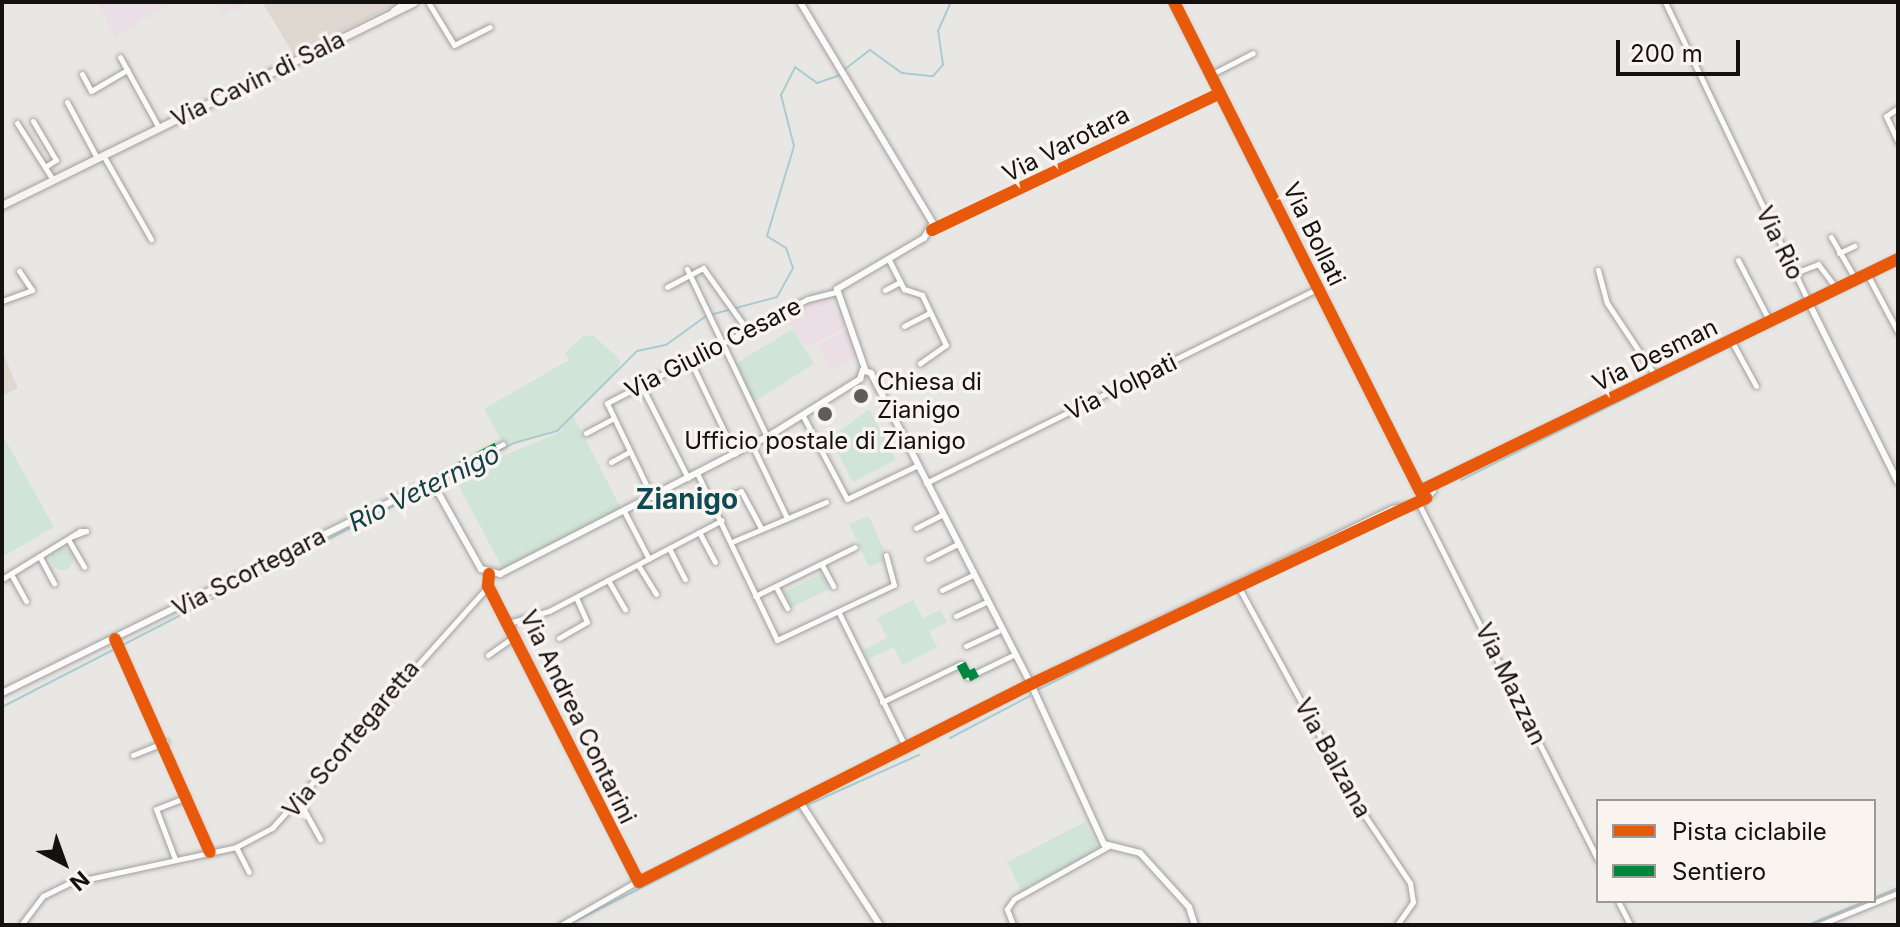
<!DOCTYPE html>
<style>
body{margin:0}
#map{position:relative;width:1900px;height:927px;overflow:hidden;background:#e9e7e4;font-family:Inter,sans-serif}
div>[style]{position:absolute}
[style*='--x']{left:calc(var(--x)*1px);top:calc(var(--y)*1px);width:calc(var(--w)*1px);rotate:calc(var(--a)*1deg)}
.built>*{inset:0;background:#dfd8d1}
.industrial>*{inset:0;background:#e9dfe7}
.education>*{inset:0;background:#ebdee5}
.green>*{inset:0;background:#d0e4d7}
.round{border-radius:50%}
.stream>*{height:2px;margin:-1px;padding:0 1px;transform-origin:1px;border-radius:1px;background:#a9cbd1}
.roads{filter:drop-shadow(0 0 2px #a1a09e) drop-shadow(0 0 2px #a1a09e)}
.minor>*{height:5px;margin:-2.5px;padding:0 2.5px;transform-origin:2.5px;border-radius:2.5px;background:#fcfbfb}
.tertiary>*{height:6px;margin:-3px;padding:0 3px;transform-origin:3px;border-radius:3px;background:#fcfbfb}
.secondary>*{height:7px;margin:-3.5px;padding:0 3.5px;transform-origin:3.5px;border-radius:3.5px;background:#f7f4f2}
.quiet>*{height:10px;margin-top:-5px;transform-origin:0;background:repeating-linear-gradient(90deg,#00873e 0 20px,transparent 0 30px)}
.cycleway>*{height:12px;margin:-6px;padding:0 6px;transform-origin:6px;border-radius:6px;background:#e8590c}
.dots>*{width:22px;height:22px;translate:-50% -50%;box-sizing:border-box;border:4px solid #f9f4ef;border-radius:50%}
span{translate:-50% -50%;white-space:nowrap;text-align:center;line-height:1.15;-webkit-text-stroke:7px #f9f4ef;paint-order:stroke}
.street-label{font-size:24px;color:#141210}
.poi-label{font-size:24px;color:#141210}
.left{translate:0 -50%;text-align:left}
.water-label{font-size:26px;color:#134048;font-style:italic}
.quarter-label{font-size:28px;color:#0e4a54;font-weight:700}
.frame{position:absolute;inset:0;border:4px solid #141210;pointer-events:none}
.legend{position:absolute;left:1596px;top:799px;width:280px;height:104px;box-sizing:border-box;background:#f9f4ef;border:2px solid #9d9a96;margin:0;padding:10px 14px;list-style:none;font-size:24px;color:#141210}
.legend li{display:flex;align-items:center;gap:16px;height:40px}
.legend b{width:40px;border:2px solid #9d9a96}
.north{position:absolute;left:24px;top:823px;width:80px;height:80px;-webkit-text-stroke:6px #f9f4ef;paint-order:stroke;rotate:139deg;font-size:22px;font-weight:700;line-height:32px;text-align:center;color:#141210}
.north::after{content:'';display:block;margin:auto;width:28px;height:36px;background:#141210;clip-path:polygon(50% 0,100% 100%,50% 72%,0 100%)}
.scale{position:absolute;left:1616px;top:40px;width:124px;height:36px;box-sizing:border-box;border:4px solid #141210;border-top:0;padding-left:10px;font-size:24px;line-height:28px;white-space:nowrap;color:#141210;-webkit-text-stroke:6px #f9f4ef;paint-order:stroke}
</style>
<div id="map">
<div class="built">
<i style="clip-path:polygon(262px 2px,401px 2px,294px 55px)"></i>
<i style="clip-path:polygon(2px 351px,18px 388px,2px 396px)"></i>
</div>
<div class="industrial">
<i style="clip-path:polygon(97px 2px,174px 2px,115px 37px)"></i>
<i style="clip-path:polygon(215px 2px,247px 2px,224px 17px)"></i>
</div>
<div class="education">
<i style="clip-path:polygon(826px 295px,845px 328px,805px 347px,786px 317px)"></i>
<i style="clip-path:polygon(846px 330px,858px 356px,832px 370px,818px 344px)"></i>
</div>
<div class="green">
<i style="clip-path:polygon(793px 329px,814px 364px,753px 402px,735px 364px)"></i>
<i style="clip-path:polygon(583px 336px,594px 336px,621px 361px,616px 371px,557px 431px,505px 447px,484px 409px,569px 360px,565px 353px)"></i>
<i style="clip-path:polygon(869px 409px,896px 460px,853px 482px,830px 438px)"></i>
<i style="clip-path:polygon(573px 415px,621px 508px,503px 569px,454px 477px,560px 432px)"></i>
<i style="clip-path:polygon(2px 434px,54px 527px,2px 557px)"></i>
<i style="clip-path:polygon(869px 516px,888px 559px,869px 567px,849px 524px)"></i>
<i class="round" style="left:51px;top:548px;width:22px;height:22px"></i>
<i style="clip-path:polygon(821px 574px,829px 589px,792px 607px,784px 592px)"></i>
<i style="clip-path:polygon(913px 600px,923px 618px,940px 610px,947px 622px,929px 631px,937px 647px,903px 665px,893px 647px,868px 660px,863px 650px,887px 638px,877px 618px)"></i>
<i style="clip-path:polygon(1085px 822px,1099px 849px,1021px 891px,1007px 862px)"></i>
</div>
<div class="stream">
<i style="--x:844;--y:70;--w:33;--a:-38"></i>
<i style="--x:870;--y:50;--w:39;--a:36"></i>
<i style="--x:902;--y:73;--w:31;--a:6"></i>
<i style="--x:933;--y:76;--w:15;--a:-48"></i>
<i style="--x:943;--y:65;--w:34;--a:-98"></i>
<i style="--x:938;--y:31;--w:32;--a:-66"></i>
<i style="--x:1873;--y:276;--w:28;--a:-26"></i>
<i style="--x:1813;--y:306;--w:35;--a:-27"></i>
<i style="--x:1461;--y:480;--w:386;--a:-26.4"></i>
<i style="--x:430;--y:487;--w:95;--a:-27.6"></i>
<i style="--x:514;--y:443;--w:45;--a:-15.6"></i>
<i style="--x:557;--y:431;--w:113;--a:-45"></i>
<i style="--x:637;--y:351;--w:30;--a:-12"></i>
<i style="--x:666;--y:345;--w:49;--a:-35.9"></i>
<i style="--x:706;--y:316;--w:73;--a:-15"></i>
<i style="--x:777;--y:297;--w:33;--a:-61"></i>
<i style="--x:793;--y:268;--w:21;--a:-109"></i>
<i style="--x:786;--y:248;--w:22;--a:-148"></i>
<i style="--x:767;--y:236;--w:94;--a:-73.3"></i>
<i style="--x:794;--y:146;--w:53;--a:-104.3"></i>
<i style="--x:781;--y:95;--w:31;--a:-63"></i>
<i style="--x:795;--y:67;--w:27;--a:36"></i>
<i style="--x:817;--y:83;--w:24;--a:-19"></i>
<i style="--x:1037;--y:690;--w:390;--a:-26.3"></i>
<i style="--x:2;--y:707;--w:475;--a:-27.2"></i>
<i style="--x:950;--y:738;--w:90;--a:-27.7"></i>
<i style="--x:807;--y:805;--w:123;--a:-24.1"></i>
<i style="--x:1874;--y:898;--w:26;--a:-23"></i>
<i style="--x:567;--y:925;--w:262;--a:-26.6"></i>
<i style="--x:1808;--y:925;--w:63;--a:-22.5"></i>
</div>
<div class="roads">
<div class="minor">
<i style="--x:428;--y:2;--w:50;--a:58.8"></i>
<i style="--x:454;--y:45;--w:40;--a:-26.6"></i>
<i style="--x:1665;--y:2;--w:334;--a:64.4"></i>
<i style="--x:393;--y:10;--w:14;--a:-34"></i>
<i style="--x:120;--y:57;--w:81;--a:61.2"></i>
<i style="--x:82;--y:74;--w:19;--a:62"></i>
<i style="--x:91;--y:91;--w:42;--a:-30.3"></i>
<i style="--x:1210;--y:75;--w:48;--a:-27.1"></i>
<i style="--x:67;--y:102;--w:64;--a:61.8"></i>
<i style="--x:1898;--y:108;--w:14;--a:146"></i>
<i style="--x:1886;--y:116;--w:29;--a:65"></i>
<i style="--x:33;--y:121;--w:45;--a:59.5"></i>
<i style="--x:56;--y:160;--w:13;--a:148"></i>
<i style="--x:17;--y:123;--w:67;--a:57.7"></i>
<i style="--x:103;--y:155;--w:97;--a:60.3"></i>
<i style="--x:1831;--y:237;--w:50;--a:59.8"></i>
<i style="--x:1839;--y:253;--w:17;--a:-25"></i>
<i style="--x:888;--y:258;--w:35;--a:63"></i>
<i style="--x:904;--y:289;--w:19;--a:18"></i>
<i style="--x:922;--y:295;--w:55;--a:64.4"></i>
<i style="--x:946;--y:345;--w:32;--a:145"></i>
<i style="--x:1738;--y:260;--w:70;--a:62.7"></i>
<i style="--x:687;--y:269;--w:186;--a:64.5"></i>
<i style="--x:1598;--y:270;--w:34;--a:75"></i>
<i style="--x:1607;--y:303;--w:89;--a:56.5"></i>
<i style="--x:1795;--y:273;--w:25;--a:-21"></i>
<i style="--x:1818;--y:264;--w:31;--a:53"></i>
<i style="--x:1867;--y:274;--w:66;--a:61.9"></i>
<i style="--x:667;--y:287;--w:41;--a:-27.8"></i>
<i style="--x:703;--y:268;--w:77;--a:54.5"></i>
<i style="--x:885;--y:290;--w:17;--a:-28"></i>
<i style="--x:2;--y:301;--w:32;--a:-20"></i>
<i style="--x:32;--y:290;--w:23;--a:-124"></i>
<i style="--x:904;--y:326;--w:29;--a:-27"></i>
<i style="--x:1732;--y:342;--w:50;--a:61.4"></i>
<i style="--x:690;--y:360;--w:104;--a:64.4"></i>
<i style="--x:641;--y:385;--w:104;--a:63.2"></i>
<i style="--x:803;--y:416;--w:94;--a:62.1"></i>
<i style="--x:847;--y:499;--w:76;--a:-25.6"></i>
<i style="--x:586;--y:433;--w:30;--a:-28"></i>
<i style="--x:752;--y:445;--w:81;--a:64.4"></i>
<i style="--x:611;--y:462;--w:21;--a:-29"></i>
<i style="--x:697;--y:473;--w:185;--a:64.4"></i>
<i style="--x:777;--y:640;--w:129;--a:-25.2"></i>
<i style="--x:894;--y:585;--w:31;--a:-105"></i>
<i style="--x:926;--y:483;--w:436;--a:-26.4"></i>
<i style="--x:426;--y:485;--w:87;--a:-28"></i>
<i style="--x:652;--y:497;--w:104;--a:-115.6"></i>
<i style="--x:607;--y:403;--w:226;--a:-27.4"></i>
<i style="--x:808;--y:299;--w:30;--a:-14"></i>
<i style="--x:713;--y:502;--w:30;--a:-21"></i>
<i style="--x:741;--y:491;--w:42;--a:61.6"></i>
<i style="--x:1419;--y:504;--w:398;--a:63.3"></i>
<i style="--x:624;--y:511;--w:54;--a:62.5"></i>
<i style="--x:916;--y:528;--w:28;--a:-27"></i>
<i style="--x:699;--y:532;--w:34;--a:62"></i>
<i style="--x:68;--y:539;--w:32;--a:60"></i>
<i style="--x:734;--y:541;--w:100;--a:-23"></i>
<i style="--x:669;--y:548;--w:35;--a:63"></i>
<i style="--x:40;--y:557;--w:30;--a:62"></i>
<i style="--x:928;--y:559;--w:31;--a:-27"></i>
<i style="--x:638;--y:565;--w:34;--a:58"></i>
<i style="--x:822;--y:565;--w:24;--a:62"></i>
<i style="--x:11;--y:574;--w:31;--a:61"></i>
<i style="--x:2;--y:579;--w:92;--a:-31.6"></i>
<i style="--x:80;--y:531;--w:6;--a:0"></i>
<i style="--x:86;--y:531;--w:14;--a:159"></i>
<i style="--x:608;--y:580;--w:34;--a:60"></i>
<i style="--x:1238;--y:586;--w:248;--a:61.4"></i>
<i style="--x:1357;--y:804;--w:95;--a:56.1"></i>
<i style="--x:1410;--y:883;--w:19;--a:81"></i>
<i style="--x:1413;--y:902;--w:28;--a:125"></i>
<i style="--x:776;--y:587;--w:24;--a:62"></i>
<i style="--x:942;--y:590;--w:32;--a:-26"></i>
<i style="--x:755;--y:596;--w:111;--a:-26.1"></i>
<i style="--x:839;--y:613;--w:151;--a:63.6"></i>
<i style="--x:956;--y:616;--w:31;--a:-25"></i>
<i style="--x:509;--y:623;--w:42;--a:-16.7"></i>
<i style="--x:549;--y:611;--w:195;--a:-27.7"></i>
<i style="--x:559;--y:638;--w:32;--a:-30"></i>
<i style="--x:587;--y:622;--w:27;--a:-114"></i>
<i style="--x:115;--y:639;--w:233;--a:66"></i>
<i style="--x:966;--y:646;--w:35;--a:-25"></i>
<i style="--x:488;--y:655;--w:33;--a:-35"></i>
<i style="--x:882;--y:702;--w:88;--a:-25.7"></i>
<i style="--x:961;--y:664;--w:15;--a:62"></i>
<i style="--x:968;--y:677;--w:48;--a:-26"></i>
<i style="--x:133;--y:755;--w:35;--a:-22"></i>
<i style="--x:298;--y:799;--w:46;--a:61.2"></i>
<i style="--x:236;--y:847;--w:28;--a:63"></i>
<i style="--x:175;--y:859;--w:53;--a:-110.8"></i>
<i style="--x:156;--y:809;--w:33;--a:-21"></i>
<i style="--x:1618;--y:901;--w:27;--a:63"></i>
<i style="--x:21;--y:925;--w:36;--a:-53"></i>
<i style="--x:43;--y:896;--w:30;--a:-26"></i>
<i style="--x:70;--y:883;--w:170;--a:-12.2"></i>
<i style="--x:236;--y:847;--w:41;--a:-27.8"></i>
<i style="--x:272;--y:828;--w:324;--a:-48.2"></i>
<i style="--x:561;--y:925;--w:86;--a:-29.8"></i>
<i style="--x:1013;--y:925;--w:17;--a:-111"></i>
<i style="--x:1007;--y:909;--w:12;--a:-55"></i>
<i style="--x:1014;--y:899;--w:107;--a:-29.2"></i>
<i style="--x:1819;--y:925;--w:85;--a:-22.1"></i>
</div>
<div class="tertiary">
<i style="--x:800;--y:2;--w:258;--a:59"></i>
<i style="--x:933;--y:223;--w:17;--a:121"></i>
<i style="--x:924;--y:238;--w:101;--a:149.6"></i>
<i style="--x:837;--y:289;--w:85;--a:70.7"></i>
<i style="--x:1174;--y:2;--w:547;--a:63.29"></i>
<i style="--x:1420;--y:491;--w:531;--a:-25.89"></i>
<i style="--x:1809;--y:303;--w:200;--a:63.6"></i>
<i style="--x:860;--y:379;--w:9;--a:-72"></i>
<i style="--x:863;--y:370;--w:9;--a:21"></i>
<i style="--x:871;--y:373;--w:350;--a:62.8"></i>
<i style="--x:489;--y:574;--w:12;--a:95"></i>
<i style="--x:488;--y:586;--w:332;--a:63"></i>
<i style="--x:639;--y:882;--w:439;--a:-26.8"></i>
<i style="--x:1031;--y:684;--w:402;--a:-25.8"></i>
<i style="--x:1393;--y:509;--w:30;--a:-12"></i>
<i style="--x:1422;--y:503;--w:16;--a:-47"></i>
<i style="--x:1031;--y:684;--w:176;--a:65.5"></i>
<i style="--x:1104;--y:844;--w:37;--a:14"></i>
<i style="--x:1140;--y:853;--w:73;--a:47.8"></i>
<i style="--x:1189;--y:907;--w:19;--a:72"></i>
<i style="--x:2;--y:693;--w:469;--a:-26.2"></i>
<i style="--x:423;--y:486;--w:18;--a:27"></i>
<i style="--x:439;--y:494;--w:86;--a:60.8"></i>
<i style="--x:481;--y:569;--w:20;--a:15"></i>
<i style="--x:500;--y:574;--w:300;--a:-27.2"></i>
<i style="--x:767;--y:437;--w:110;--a:-31.9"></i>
<i style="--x:800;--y:802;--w:147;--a:57"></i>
</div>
<div class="secondary">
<i style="--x:2;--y:205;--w:459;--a:-26.2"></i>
</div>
</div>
<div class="quiet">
<i style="--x:426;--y:485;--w:87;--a:-28"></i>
<i style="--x:961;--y:664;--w:15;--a:62"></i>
<i style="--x:968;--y:677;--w:10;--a:-29"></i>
</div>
<div class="cycleway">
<i style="--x:1174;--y:2;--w:547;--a:63.29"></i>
<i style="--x:1420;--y:491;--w:531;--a:-25.89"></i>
<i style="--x:932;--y:230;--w:318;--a:-25.4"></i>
<i style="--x:489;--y:574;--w:12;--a:95"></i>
<i style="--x:488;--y:586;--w:332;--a:63"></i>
<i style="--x:639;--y:882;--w:439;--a:-26.8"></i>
<i style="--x:1031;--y:684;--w:437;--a:-25.2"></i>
<i style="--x:115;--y:639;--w:233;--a:66"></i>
</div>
<div class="dots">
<i style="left:861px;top:396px;background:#5f5d5a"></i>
<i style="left:825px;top:414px;background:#5f5d5a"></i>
</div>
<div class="street-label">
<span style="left:258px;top:79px;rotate:-26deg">Via Cavin di Sala</span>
<span style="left:1066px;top:144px;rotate:-27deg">Via Varotara</span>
<span style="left:1314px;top:234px;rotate:64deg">Via Bollati</span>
<span style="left:1780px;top:243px;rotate:64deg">Via Rio</span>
<span style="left:713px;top:348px;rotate:-27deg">Via Giulio Cesare</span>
<span style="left:1655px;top:355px;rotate:-26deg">Via Desman</span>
<span style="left:1121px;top:387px;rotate:-26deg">Via Volpati</span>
<span style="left:249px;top:572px;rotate:-27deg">Via Scortegara</span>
<span style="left:1511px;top:684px;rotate:64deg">Via Mazzan</span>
<span style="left:578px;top:717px;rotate:64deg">Via Andrea Contarini</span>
<span style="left:351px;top:739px;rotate:-50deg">Via Scortegaretta</span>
<span style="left:1333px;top:758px;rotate:61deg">Via Balzana</span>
</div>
<div class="poi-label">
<span class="left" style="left:877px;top:396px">Chiesa di<br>Zianigo</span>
<span style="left:825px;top:441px">Ufficio postale di Zianigo</span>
</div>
<div class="water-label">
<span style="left:424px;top:488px;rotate:-26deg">Rio Veternigo</span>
</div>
<div class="quarter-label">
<span style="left:687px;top:499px">Zianigo</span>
</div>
<div class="frame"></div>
<ul class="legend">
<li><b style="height:10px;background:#e8590c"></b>Pista ciclabile</li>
<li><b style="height:10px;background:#00873e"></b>Sentiero</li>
</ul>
<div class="north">N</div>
<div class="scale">200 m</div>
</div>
